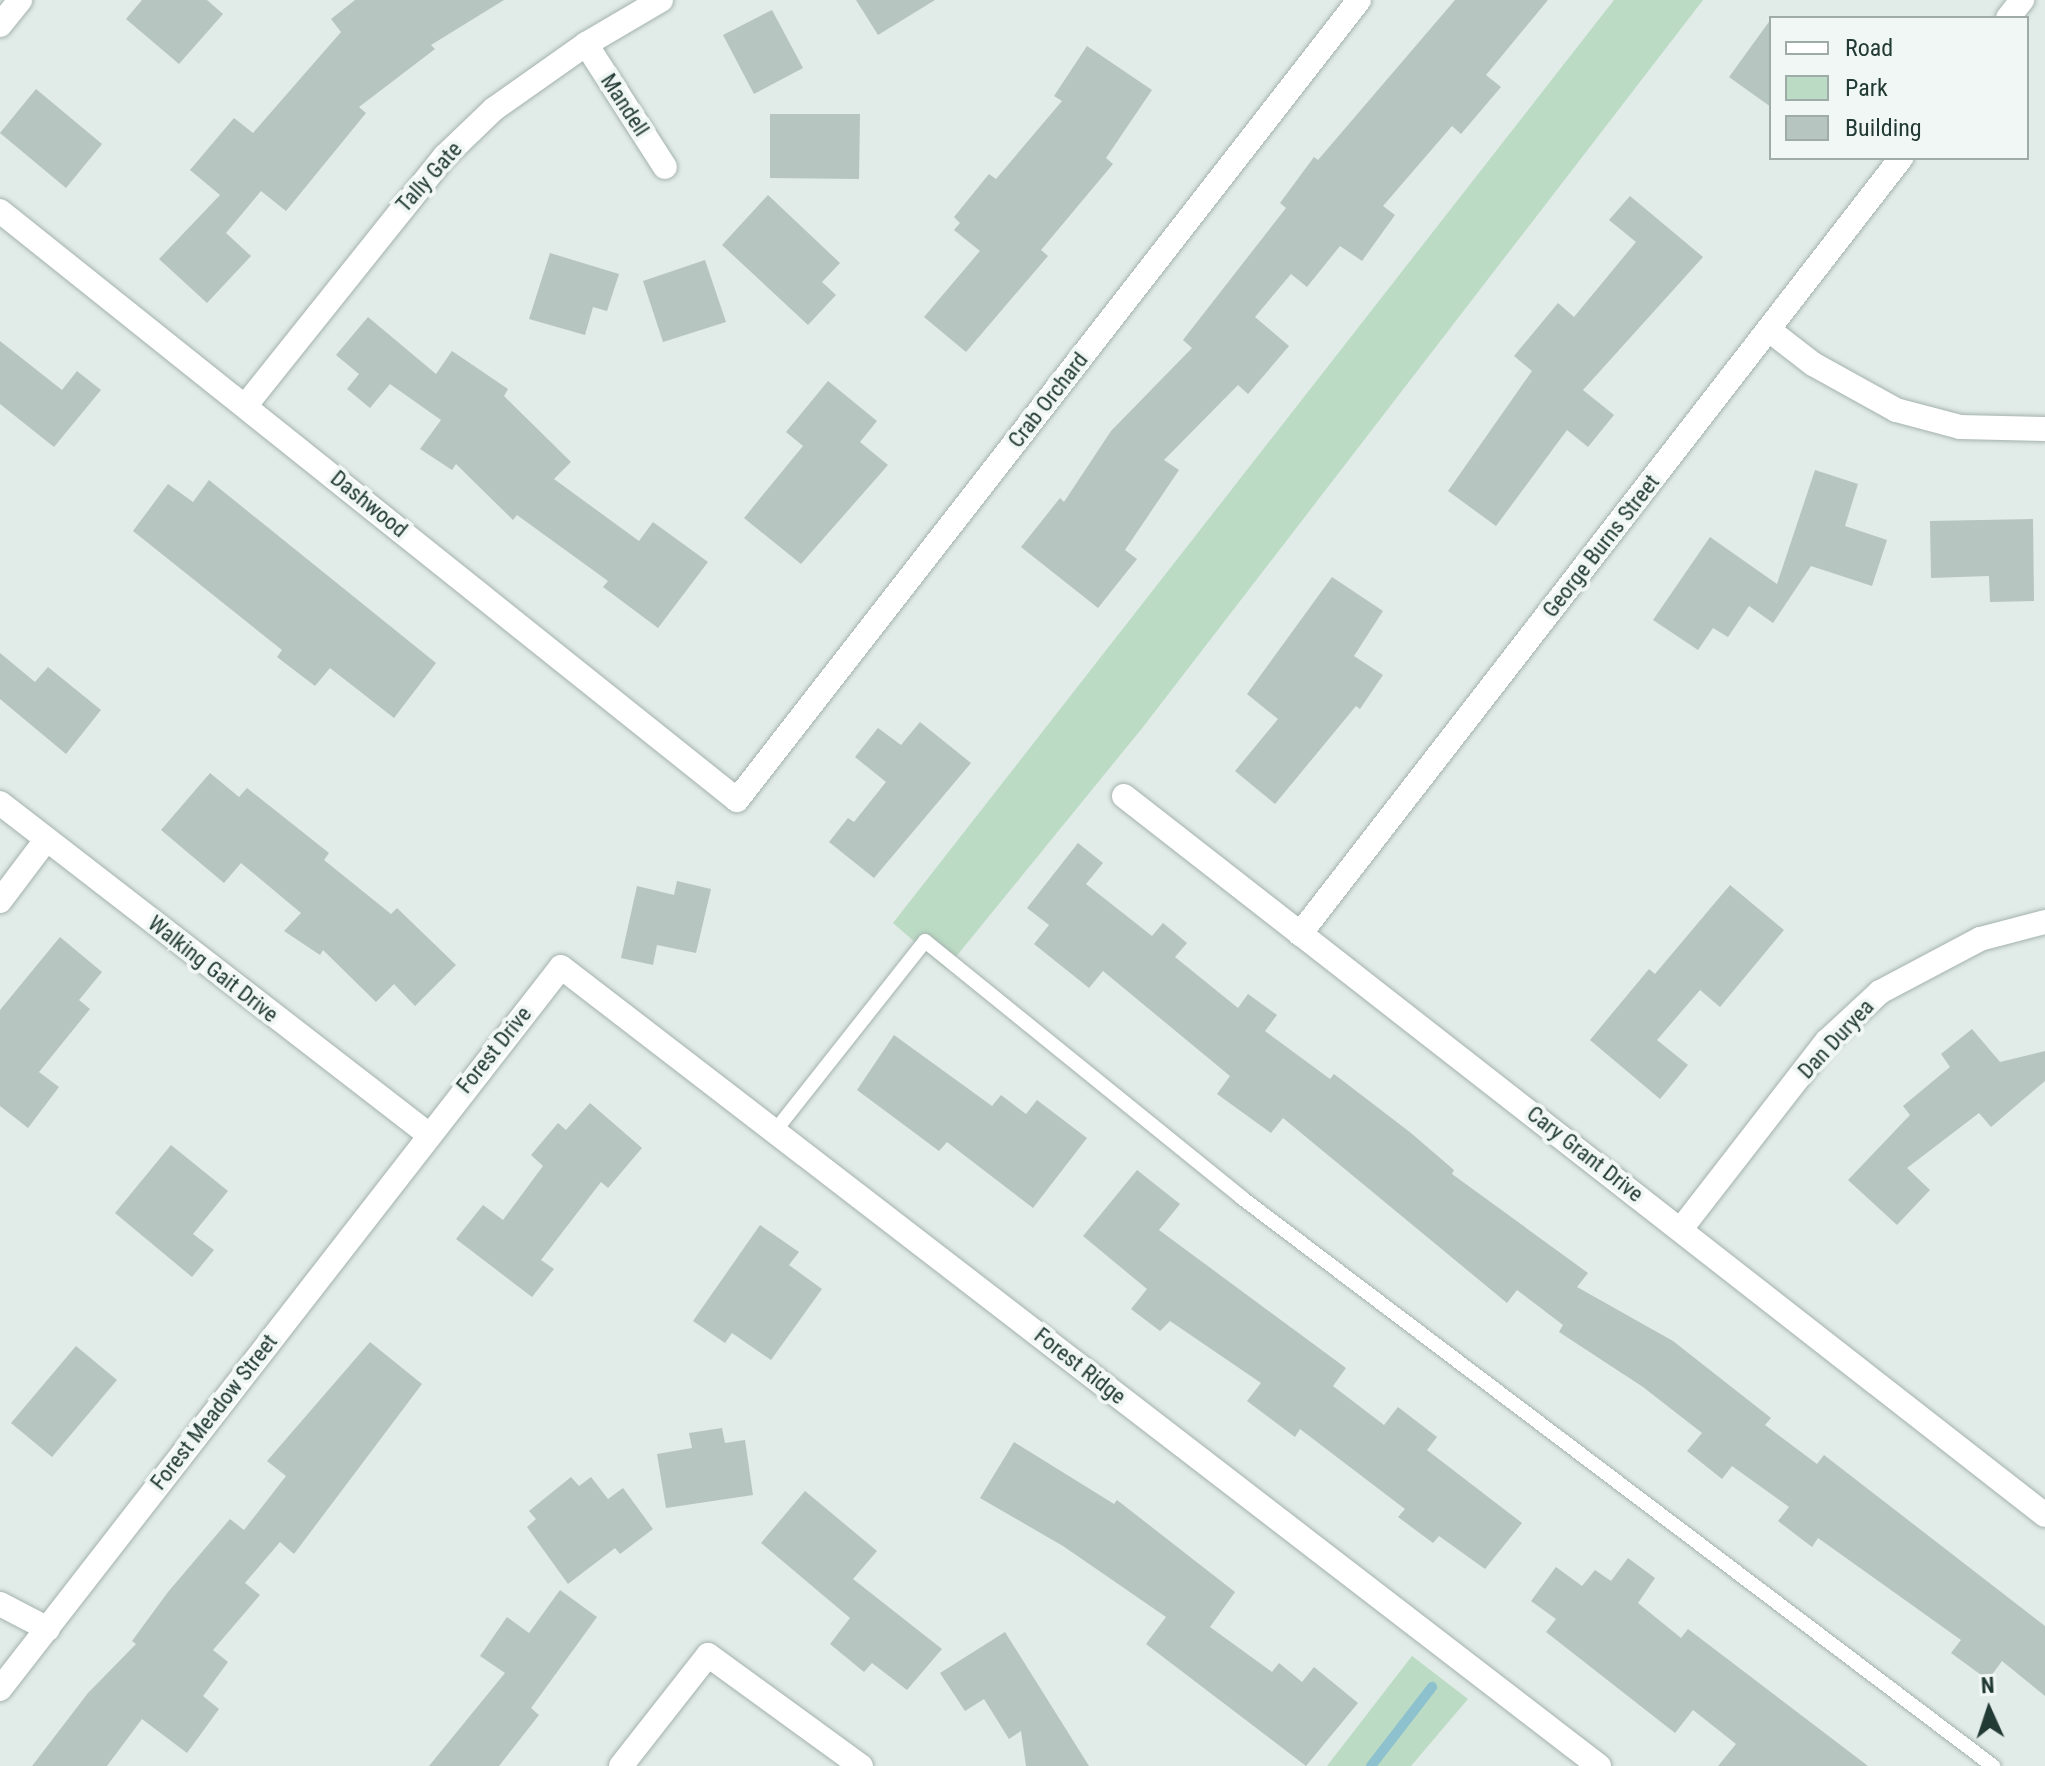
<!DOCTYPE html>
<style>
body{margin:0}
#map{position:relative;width:2045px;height:1766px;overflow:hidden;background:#e1ebe7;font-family:"Roboto Condensed",sans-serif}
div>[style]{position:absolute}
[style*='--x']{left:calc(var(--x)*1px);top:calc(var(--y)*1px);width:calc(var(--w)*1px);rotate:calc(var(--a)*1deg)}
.green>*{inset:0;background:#bbdbc4}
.stream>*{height:10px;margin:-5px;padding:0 5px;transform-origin:5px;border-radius:5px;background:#8cc1cd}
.building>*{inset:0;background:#b6c5c0}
.roads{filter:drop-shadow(0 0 2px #a4b2ae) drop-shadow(0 0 2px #a4b2ae)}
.lane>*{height:14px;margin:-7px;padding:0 7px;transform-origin:7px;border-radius:7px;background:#fff}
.street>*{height:24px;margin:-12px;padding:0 12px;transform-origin:12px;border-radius:12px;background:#fff}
span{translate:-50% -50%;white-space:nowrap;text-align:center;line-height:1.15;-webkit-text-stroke:8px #f1f7f4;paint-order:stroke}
.street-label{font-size:22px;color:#223a34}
.legend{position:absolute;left:1769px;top:16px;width:260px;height:144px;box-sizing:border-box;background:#f1f7f4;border:2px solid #9eaba7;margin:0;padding:10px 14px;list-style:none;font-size:24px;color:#223a34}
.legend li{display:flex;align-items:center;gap:16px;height:40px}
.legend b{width:40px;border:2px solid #9eaba7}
.north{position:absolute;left:1949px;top:1670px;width:80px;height:80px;-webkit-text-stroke:6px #f1f7f4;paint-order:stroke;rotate:357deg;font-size:22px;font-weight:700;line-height:32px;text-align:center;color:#223a34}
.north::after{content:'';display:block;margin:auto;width:28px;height:36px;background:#223a34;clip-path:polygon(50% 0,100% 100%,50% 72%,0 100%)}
</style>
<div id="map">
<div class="green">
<i style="clip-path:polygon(1614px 0,1703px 0,1143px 727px,946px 969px,893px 923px)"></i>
<i style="clip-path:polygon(1412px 1656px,1468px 1699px,1411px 1766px,1327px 1766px)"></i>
</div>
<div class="stream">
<i style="--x:1371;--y:1766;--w:100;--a:-52.3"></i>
</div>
<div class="building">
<i style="clip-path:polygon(142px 0,207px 0,223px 14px,179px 64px,126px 19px)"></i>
<i style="clip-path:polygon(355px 0,504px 0,431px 45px,435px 49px,359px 107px,366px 113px,286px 211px,261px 191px,226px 233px,251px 256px,207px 303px,159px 259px,220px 195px,190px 170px,234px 118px,253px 133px,341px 32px,331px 19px)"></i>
<i style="clip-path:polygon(856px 0,935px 0,878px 35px)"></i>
<i style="clip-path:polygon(1455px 0,1548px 0,1486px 75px,1501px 87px,1461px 134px,1452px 126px,1383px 206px,1395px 215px,1362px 261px,1340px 246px,1307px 287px,1291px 274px,1255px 317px,1289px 346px,1248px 394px,1238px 385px,1164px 460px,1179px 470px,1125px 550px,1137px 559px,1098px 608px,1021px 547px,1060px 498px,1064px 502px,1111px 431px,1192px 348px,1183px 340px,1286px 208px,1280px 203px,1314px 157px,1318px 160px)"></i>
<i style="clip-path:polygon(772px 10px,803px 68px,754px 94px,723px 35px)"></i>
<i style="clip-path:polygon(1771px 19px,1771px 107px,1729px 77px)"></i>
<i style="clip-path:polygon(1087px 46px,1152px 90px,1106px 158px,1113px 164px,1041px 250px,1048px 256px,966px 352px,924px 317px,980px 251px,954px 230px,960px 223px,954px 217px,989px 174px,996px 179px,1062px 101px,1054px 96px)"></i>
<i style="clip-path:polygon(36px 89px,102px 144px,66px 188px,0 133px)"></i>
<i style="clip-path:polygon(770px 114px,860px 114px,859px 179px,770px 178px)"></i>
<i style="clip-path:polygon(768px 195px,840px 263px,822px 282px,836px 295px,808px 325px,722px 245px)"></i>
<i style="clip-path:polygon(1630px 196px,1703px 257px,1583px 390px,1614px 415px,1588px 447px,1567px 430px,1496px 526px,1448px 491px,1532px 371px,1514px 356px,1558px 303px,1574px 317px,1636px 242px,1609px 220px)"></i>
<i style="clip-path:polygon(550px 253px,619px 274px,607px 311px,593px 307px,585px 335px,529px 319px)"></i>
<i style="clip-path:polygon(705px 260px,726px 322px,663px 342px,643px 281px)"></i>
<i style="clip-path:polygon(368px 317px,436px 374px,452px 351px,508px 389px,504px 396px,571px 462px,554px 479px,639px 541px,653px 522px,708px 562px,658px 628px,603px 587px,608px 581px,517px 515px,513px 520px,456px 464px,452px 470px,420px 449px,441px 420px,390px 384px,370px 408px,347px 389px,359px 374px,336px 355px)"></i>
<i style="clip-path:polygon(0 341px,62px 390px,77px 371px,101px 390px,54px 447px,0 404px)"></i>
<i style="clip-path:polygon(828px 381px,877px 421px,860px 442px,888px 465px,801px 564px,744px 518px,803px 446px,786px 432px)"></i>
<i style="clip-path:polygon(1815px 470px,1858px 484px,1845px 526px,1887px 540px,1872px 586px,1811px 566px,1773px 623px,1749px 606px,1728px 637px,1713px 628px,1698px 650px,1653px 620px,1710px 537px,1777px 584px)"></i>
<i style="clip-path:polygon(209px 480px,436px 663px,394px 718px,330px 668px,315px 686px,277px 657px,282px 650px,133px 531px,168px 484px,193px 502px)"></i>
<i style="clip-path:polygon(2033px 519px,2034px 601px,1990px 602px,1989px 576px,1931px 578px,1930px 521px)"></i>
<i style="clip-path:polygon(1332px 577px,1383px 611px,1354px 656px,1383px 675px,1360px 709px,1356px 706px,1275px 804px,1235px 771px,1278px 719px,1247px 694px)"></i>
<i style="clip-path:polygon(0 653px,35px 682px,48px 667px,101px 710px,66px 754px,0 699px)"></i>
<i style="clip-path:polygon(920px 722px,971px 763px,874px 878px,829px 842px,848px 818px,854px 822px,886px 782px,855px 757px,878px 728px,901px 745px)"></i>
<i style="clip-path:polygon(210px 773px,239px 797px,247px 788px,329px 853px,324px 860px,391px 914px,397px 908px,456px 965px,415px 1006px,394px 984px,376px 1002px,323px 950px,320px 955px,284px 931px,301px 913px,241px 863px,224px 883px,161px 830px)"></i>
<i style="clip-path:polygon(1078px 843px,1103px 863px,1086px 884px,1152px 936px,1163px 923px,1187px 943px,1175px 957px,1238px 1008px,1248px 994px,1277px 1015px,1265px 1031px,1330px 1079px,1334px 1074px,1411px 1133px,1454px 1170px,1452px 1174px,1588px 1273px,1577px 1287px,1673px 1341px,1771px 1418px,1765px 1425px,1817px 1464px,1824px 1455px,2045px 1626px,2045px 1696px,2002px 1661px,1988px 1680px,1951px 1653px,1961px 1640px,1818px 1538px,1812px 1547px,1778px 1521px,1789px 1507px,1732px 1466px,1722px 1479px,1687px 1451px,1702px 1433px,1643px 1387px,1559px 1332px,1563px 1325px,1517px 1290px,1507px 1303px,1283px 1118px,1271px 1133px,1217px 1094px,1230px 1076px,1103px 971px,1089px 988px,1034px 944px,1049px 925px,1027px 908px)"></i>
<i style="clip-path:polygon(677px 881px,711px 889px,696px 953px,657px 945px,653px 965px,621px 958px,637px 886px,674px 895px)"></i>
<i style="clip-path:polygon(1730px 885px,1784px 930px,1720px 1007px,1700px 990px,1657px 1040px,1688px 1065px,1660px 1099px,1590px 1040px,1649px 969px,1655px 974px)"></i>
<i style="clip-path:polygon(60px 937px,102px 972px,79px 1000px,90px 1009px,39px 1072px,59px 1087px,28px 1128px,0 1106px,0 1010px)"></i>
<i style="clip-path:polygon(1972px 1029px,2000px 1062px,2045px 1051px,2045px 1081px,1991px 1127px,1979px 1113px,1907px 1168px,1930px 1190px,1897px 1225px,1848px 1180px,1910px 1115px,1903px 1106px,1950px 1067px,1941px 1054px)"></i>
<i style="clip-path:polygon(894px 1035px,992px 1106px,1001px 1095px,1026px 1114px,1037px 1100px,1087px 1138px,1033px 1208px,947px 1142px,939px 1151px,857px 1090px)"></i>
<i style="clip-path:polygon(590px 1103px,642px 1148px,608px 1188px,601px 1182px,541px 1260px,554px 1269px,532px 1297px,456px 1239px,483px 1205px,503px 1220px,543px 1166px,531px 1155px,558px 1123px,566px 1130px)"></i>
<i style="clip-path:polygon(171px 1145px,228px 1191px,193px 1234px,214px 1250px,192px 1277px,115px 1213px)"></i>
<i style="clip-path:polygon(1137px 1170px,1180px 1204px,1159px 1230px,1346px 1368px,1333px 1386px,1384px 1425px,1398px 1407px,1437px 1437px,1427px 1450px,1522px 1523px,1485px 1569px,1439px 1536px,1433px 1543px,1398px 1517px,1405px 1509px,1300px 1429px,1295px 1437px,1247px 1401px,1261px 1383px,1170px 1321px,1160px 1331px,1131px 1309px,1147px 1289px,1083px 1236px)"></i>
<i style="clip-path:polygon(760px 1225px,799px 1252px,789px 1265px,822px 1289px,771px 1360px,732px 1333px,725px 1343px,693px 1321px)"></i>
<i style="clip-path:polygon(370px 1342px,422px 1384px,294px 1554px,280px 1542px,245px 1583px,260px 1595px,213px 1650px,228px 1662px,203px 1696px,219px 1709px,187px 1753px,142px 1719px,107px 1766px,32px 1766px,88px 1693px,136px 1644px,132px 1641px,168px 1592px,230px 1519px,244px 1530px,286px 1476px,267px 1461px)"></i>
<i style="clip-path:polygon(76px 1346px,117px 1380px,52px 1457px,11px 1423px)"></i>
<i style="clip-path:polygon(722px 1428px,725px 1443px,745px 1440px,753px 1495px,666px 1508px,657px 1454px,692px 1448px,689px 1433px)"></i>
<i style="clip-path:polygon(1014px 1442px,1114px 1504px,1117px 1500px,1235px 1592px,1210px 1627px,1272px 1672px,1279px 1663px,1302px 1682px,1314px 1667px,1358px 1703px,1306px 1766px,1146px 1644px,1166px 1617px,1063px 1546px,980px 1498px)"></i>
<i style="clip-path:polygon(571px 1477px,579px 1486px,591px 1477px,608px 1499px,623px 1488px,653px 1529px,620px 1554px,615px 1548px,568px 1584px,527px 1527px,536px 1519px,529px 1511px)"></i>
<i style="clip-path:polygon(805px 1491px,877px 1551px,853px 1579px,942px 1649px,907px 1690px,872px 1663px,864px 1672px,830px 1644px,850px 1618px,761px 1543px)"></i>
<i style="clip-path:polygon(1628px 1558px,1655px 1578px,1638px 1603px,1681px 1638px,1688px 1629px,1868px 1766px,1718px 1766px,1736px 1744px,1693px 1710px,1675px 1733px,1546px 1632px,1556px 1619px,1531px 1601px,1556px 1567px,1582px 1586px,1595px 1570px,1611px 1581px)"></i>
<i style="clip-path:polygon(560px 1590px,597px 1617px,531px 1708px,539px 1715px,499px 1766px,429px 1766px,505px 1673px,480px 1656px,507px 1617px,529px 1633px)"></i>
<i style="clip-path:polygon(1005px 1632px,1089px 1766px,1026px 1766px,1021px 1731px,1009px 1739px,984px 1699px,965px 1711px,940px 1673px)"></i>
</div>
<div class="roads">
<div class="lane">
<i style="--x:775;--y:1131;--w:242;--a:-51.7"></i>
<i style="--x:925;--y:941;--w:408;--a:39"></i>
<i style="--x:1242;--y:1198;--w:942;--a:37.1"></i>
</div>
<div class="street">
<i style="--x:2008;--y:18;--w:23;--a:-52"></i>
<i style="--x:0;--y:25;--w:32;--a:-51"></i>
<i style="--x:586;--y:44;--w:146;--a:57.3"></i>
<i style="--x:0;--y:211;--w:943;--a:38.63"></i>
<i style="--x:737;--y:800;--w:1013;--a:-52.13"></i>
<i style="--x:1769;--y:330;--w:56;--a:37.7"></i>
<i style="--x:1813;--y:364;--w:95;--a:29"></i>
<i style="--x:1896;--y:410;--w:66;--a:14.9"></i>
<i style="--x:1960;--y:427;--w:85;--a:1.3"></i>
<i style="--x:246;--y:405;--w:319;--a:-51.4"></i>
<i style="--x:445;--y:156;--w:68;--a:-43.8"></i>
<i style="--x:494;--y:109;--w:113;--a:-35.2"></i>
<i style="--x:586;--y:44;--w:87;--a:-30.4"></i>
<i style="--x:1124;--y:796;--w:1168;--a:37.98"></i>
<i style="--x:0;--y:803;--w:541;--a:37.72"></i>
<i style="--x:0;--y:901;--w:76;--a:-53"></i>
<i style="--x:1300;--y:934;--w:982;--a:-52.24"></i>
<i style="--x:1681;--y:1229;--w:238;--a:-52.2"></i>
<i style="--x:1827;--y:1041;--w:72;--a:-42.8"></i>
<i style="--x:1880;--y:992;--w:113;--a:-27.9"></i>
<i style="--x:1980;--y:939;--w:67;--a:-14.7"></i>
<i style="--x:0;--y:1604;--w:54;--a:27.5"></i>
<i style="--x:0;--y:1689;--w:914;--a:-52.15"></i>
<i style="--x:561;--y:967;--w:1310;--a:37.59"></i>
<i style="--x:621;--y:1766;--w:141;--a:-51.9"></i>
<i style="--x:708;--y:1655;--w:189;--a:36"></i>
</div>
</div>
<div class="street-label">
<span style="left:625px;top:105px;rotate:57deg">Mandell</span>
<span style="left:429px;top:177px;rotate:-48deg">Tally Gate</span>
<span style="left:1048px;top:400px;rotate:-52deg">Crab Orchard</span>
<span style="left:369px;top:504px;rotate:39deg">Dashwood</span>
<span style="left:1601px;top:546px;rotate:-52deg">George Burns Street</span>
<span style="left:213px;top:969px;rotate:38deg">Walking Gait Drive</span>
<span style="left:1836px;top:1039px;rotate:-47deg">Dan Duryea</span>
<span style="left:494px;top:1050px;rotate:-51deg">Forest Drive</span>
<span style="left:1585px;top:1154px;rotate:38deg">Cary Grant Drive</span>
<span style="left:1080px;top:1366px;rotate:38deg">Forest Ridge</span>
<span style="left:214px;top:1412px;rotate:-52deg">Forest Meadow Street</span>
</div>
<ul class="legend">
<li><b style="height:10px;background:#fff"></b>Road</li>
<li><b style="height:22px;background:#bbdbc4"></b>Park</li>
<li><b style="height:22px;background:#b6c5c0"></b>Building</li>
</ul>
<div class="north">N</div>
</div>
